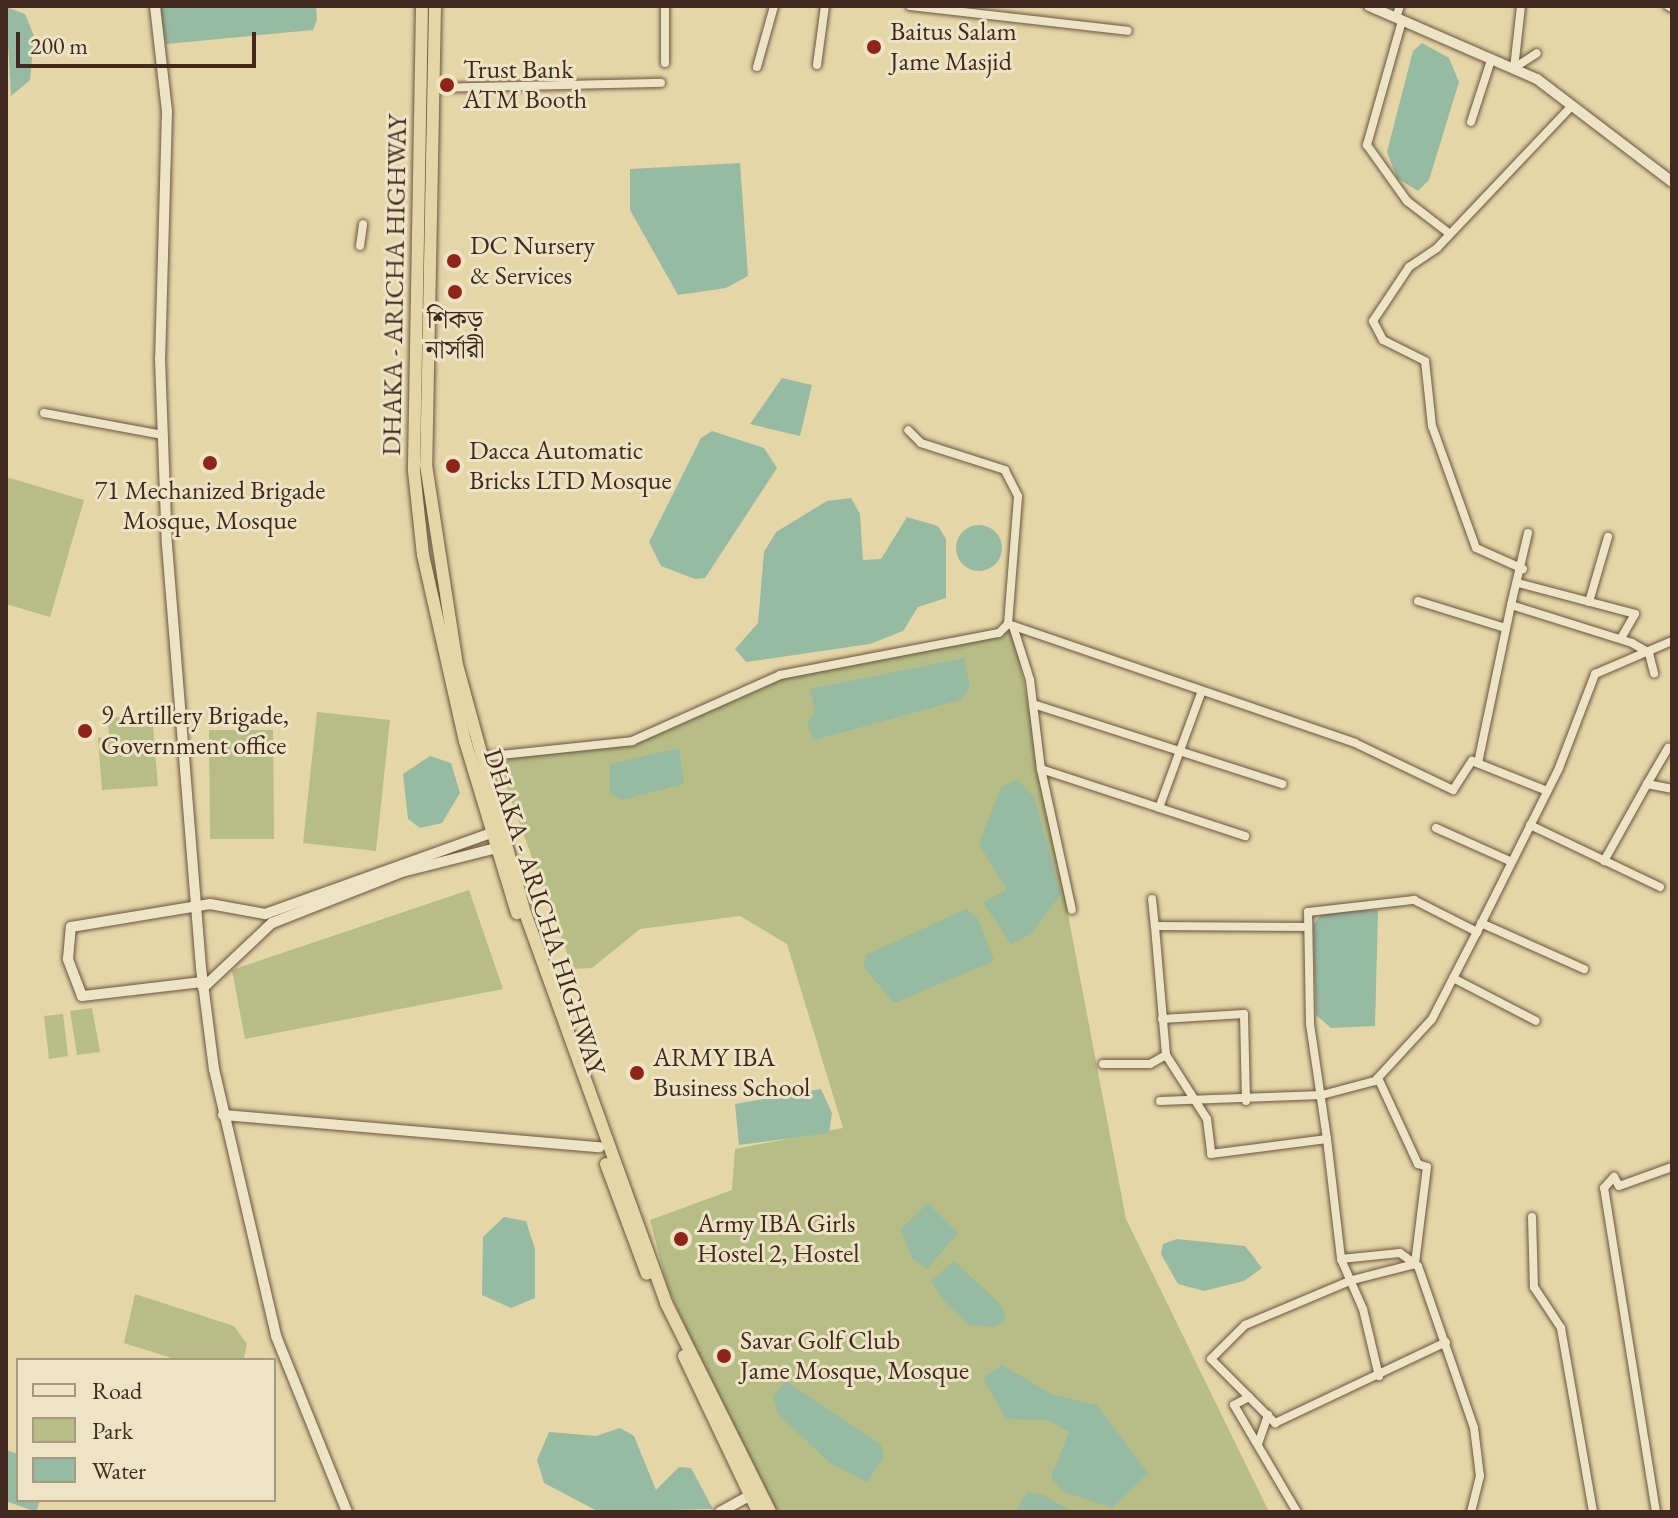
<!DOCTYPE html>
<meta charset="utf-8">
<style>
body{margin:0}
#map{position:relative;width:1678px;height:1518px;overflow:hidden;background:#e4d6a7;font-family:"EB Garamond","Noto Serif Bengali",serif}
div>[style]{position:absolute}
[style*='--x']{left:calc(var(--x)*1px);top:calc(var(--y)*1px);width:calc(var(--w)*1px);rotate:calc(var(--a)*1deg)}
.green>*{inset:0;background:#b6bd85}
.water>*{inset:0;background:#97baa3}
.round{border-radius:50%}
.roads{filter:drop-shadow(0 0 2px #6b5440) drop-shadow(0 0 2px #6b5440)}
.minor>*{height:8px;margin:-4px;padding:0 4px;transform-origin:4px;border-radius:4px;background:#ede4c6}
.tertiary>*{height:10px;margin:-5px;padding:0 5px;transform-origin:5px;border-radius:5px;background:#ede4c6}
.trunk>*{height:12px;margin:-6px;padding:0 6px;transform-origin:6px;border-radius:6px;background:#e4d6a7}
.dots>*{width:22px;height:22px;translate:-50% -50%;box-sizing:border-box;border:4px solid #ede4c6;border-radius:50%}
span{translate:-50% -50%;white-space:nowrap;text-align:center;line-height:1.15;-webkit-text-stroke:6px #ede4c6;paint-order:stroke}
.poi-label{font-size:26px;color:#43281d}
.left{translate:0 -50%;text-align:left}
.street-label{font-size:26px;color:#43281d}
.frame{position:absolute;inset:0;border:8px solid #43281d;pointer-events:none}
.legend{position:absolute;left:16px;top:1358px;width:260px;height:144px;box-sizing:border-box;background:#ede4c6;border:2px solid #a99982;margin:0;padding:10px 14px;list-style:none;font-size:24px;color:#43281d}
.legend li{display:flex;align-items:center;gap:16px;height:40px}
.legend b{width:40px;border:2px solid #a99982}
.scale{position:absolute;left:16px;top:32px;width:240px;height:36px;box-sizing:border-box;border:4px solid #43281d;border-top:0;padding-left:10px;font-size:24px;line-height:28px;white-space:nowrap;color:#43281d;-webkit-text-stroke:6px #ede4c6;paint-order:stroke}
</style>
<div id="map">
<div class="green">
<i style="clip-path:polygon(6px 477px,84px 500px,50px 617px,6px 604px)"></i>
<i style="clip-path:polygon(1013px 626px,1126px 1219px,1269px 1512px,776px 1512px,737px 1446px,667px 1285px,650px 1220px,732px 1190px,735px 1149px,843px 1128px,787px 944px,740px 916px,640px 929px,592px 968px,573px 969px,494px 754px,632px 741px,801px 669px)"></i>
<i style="clip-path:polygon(317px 712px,390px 720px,376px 851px,303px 843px)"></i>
<i style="clip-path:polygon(152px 715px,158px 786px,102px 790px,98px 738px,109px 737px,108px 718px)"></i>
<i style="clip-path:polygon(209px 730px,273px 730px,274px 839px,210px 839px)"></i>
<i style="clip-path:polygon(469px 890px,503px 989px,245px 1039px,232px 970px)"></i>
<i style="clip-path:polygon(92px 1008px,100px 1052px,77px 1055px,70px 1011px)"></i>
<i style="clip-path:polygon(63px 1014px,68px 1056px,49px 1059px,44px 1016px)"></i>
<i style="clip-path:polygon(135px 1294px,234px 1326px,247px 1344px,244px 1358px,178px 1360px,124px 1343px)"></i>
</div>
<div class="water">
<i style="clip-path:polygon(158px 6px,316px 6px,317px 20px,313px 30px,166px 44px)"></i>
<i style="clip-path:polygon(6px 7px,25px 14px,34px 36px,30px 80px,11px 96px)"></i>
<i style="clip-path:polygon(1422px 43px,1449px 58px,1459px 82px,1429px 180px,1418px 191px,1397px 178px,1387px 152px,1413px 51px)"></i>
<i style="clip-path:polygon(740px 163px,748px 276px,726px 288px,678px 295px,630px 210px,630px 169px)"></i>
<i style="clip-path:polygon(782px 378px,812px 385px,800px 436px,750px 424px)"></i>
<i style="clip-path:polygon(712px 431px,764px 448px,777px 468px,705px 578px,695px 579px,661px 566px,649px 542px,701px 438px)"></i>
<i style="clip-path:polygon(851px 498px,860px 514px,863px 560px,881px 559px,907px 517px,938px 526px,946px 539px,946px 598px,918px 607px,903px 631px,870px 644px,746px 662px,735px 649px,758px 623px,764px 552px,776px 532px,827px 501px)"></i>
<i class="round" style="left:956px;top:525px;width:46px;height:46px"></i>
<i style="clip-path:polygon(964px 658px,970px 688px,960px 700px,814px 740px,807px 724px,815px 711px,810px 689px)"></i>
<i style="clip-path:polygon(679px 748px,684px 784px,622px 800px,610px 793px,610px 764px)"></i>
<i style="clip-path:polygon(430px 756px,451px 763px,460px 793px,442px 823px,420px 828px,408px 819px,403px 774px)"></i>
<i style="clip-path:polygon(1017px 779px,1034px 797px,1061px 894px,1031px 934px,1011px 944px,983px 902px,1007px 890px,979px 844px,1001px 787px)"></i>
<i style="clip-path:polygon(966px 909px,978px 919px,994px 961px,894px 1003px,863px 966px,866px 955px)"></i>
<i style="clip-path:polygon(1378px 910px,1375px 1026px,1331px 1028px,1316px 1015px,1313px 925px,1323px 912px)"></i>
<i style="clip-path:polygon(821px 1089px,832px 1113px,829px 1133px,739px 1145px,735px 1104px)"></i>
<i style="clip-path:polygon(928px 1203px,958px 1233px,927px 1269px,913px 1259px,901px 1229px)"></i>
<i style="clip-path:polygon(504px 1217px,526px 1221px,535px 1249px,535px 1298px,511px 1308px,482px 1295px,483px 1237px)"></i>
<i style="clip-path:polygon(1177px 1239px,1245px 1246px,1262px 1268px,1244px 1281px,1204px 1291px,1178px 1284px,1161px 1254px,1163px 1244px)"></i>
<i style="clip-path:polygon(954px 1261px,1001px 1305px,1006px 1318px,996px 1327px,969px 1325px,943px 1300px,931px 1281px)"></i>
<i style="clip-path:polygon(1002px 1365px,1053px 1395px,1097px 1405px,1148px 1473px,1112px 1508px,1062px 1491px,1051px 1477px,1069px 1432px,1048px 1420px,1006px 1419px,983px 1378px)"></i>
<i style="clip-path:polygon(786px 1381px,881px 1445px,884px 1457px,867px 1482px,830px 1463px,778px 1414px,773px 1396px)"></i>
<i style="clip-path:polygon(620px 1428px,634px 1436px,656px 1490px,679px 1467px,691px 1468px,713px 1509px,599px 1512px,544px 1483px,537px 1460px,549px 1432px,596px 1436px)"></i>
<i style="clip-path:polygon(6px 1450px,18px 1454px,18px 1500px,40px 1500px,36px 1512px,6px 1501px)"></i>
<i style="clip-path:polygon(1027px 1492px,1043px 1495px,1073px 1512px,1015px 1512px)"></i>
</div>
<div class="roads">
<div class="minor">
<i style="--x:910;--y:6;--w:219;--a:6.5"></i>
<i style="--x:1521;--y:6;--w:62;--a:96.4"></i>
<i style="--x:1514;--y:68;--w:27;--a:-33"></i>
<i style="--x:1668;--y:6;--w:4;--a:27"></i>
<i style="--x:1396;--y:18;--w:13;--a:-72"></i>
<i style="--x:1402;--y:21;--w:129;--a:105.8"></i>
<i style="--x:1367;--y:145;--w:69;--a:54.5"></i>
<i style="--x:1407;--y:201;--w:54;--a:37.5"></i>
<i style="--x:665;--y:63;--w:57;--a:-90"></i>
<i style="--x:817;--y:65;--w:60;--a:-82.3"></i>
<i style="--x:757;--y:67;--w:63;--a:-74.4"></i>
<i style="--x:434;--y:88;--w:227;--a:-1.3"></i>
<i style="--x:1471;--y:122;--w:65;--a:-72.1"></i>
<i style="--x:360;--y:246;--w:22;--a:-82"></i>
<i style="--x:44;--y:413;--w:121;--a:10.5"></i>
<i style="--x:1528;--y:533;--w:74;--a:103.3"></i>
<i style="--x:1511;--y:605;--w:127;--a:17.4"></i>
<i style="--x:1632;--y:643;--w:20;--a:30"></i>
<i style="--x:1649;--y:653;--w:21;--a:76"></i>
<i style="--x:1523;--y:569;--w:51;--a:-155.9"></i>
<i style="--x:1476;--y:548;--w:130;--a:-109.8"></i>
<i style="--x:1432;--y:426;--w:65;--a:-96.1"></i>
<i style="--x:1425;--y:361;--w:47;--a:-153.4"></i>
<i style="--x:1383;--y:340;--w:21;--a:-118"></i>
<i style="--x:1373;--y:321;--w:65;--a:-56.3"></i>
<i style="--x:1409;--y:267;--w:34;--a:-34"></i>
<i style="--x:1437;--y:248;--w:195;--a:-46.5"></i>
<i style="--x:1518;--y:583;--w:121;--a:14.8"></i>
<i style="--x:1635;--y:614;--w:28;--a:120"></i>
<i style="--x:1418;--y:601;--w:91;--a:17.2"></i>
<i style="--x:1589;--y:602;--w:68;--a:-73.7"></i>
<i style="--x:1008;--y:624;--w:367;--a:18.9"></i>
<i style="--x:1355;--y:743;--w:109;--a:25.6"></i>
<i style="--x:1453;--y:790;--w:35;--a:-57"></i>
<i style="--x:1472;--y:761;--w:81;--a:21.8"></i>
<i style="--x:1013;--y:626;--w:57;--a:72.5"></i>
<i style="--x:1030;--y:680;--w:90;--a:83"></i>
<i style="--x:1041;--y:769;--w:215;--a:18.2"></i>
<i style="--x:1033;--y:704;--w:262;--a:17.8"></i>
<i style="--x:481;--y:757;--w:152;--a:-6"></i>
<i style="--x:632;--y:741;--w:162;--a:-24"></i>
<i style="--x:780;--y:675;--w:223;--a:-10.9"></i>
<i style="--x:999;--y:633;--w:13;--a:-45"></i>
<i style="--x:1008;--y:624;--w:128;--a:-85.5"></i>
<i style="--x:1018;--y:496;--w:29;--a:-117"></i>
<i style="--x:1005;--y:470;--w:88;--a:-162.2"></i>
<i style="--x:921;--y:443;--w:18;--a:-135"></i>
<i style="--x:1478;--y:763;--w:161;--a:-78.2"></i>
<i style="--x:1041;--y:769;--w:144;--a:77.6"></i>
<i style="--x:1647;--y:784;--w:42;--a:-59.7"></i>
<i style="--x:1159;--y:808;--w:122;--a:-69.9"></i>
<i style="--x:1530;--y:825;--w:144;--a:25.5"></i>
<i style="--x:1436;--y:828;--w:83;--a:24.1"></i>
<i style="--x:1604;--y:861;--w:88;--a:-60.8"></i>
<i style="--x:1647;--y:784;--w:25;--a:11"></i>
<i style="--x:1152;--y:899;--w:27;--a:84"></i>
<i style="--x:1481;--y:923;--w:113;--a:24.1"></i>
<i style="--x:1453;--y:978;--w:93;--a:27.4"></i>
<i style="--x:1162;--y:1019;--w:82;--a:-3.5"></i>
<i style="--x:1244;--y:1014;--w:87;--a:88.7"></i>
<i style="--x:1166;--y:1055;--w:76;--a:57.4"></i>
<i style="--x:1207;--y:1119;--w:35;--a:83"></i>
<i style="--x:1211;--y:1154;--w:117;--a:-7.4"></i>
<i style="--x:1327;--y:1139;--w:121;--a:83.3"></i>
<i style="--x:1341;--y:1259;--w:55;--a:66.3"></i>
<i style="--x:1363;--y:1309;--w:69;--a:76.6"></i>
<i style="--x:1103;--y:1064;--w:47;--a:0"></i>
<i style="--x:1150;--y:1064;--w:18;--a:-29"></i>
<i style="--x:1166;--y:1055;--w:129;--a:-94.9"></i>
<i style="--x:1155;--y:926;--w:149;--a:0.4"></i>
<i style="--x:1378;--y:1078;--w:95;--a:65.1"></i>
<i style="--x:1418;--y:1164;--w:9;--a:18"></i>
<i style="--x:1427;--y:1167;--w:98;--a:97.1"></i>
<i style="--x:1415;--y:1264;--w:65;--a:165.7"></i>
<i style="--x:1352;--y:1280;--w:116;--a:157.2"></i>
<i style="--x:1245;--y:1325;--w:48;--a:135"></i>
<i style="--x:1211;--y:1359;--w:91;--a:45"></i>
<i style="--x:1275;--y:1423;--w:189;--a:-25.3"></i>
<i style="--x:1160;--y:1101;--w:162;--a:-2.1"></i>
<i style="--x:1322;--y:1095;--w:55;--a:-14.8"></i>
<i style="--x:1375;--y:1081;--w:84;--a:-47.4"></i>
<i style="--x:1432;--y:1019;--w:98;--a:-62.7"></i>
<i style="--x:1327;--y:1139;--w:116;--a:-98.4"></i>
<i style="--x:1310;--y:1024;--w:112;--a:-91"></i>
<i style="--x:1308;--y:912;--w:107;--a:-6.5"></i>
<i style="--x:1414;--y:900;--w:71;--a:26.9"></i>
<i style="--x:1477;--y:932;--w:183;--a:-63.4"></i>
<i style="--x:1559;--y:768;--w:101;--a:-69"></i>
<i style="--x:1595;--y:674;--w:84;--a:-23.2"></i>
<i style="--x:1532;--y:1217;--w:70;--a:88.4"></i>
<i style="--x:1534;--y:1287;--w:49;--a:56.6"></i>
<i style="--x:1561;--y:1328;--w:187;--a:80.1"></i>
<i style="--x:1341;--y:1259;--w:59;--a:-5.8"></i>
<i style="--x:1400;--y:1253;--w:22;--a:36"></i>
<i style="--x:1418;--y:1266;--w:171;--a:70.9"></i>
<i style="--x:1474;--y:1428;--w:48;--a:82.9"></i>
<i style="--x:1480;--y:1476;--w:37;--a:104"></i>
<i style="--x:1249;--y:1397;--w:17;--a:152"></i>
<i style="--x:1234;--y:1405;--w:124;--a:59.5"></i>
<i style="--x:1258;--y:1444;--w:31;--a:-71"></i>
<i style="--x:1656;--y:1512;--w:328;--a:-99.1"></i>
<i style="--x:1604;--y:1188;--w:15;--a:-48"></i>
<i style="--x:1614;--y:1177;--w:10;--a:61"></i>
<i style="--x:1619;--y:1186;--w:56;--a:-19.7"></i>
</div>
<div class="tertiary">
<i style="--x:155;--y:6;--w:107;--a:83.5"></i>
<i style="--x:167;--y:112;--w:246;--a:91.6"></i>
<i style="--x:160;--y:358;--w:187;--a:87.9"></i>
<i style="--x:167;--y:545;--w:424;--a:85.4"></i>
<i style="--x:201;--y:968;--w:102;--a:82.7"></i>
<i style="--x:214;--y:1069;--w:274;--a:76.9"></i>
<i style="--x:276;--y:1336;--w:190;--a:68"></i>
<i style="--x:1369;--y:6;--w:183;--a:23.5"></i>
<i style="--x:1537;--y:79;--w:170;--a:37.3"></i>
<i style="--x:202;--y:982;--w:121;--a:173.3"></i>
<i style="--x:82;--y:996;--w:40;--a:-111"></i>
<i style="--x:68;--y:959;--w:32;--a:-85"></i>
<i style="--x:71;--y:927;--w:141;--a:-9.4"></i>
<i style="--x:210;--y:904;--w:56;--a:10.3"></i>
<i style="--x:265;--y:914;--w:240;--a:-19.7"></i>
<i style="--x:203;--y:988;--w:95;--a:-43.3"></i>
<i style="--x:272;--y:923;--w:140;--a:-21.4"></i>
<i style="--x:402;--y:872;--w:97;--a:-14.3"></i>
<i style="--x:223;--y:1115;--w:378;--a:4.9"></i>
<i style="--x:720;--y:1512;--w:33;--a:-29"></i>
</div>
<div class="trunk">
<i style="--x:422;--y:6;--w:465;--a:91"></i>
<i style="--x:414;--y:471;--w:84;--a:83.9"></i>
<i style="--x:423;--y:555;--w:191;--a:77.3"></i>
<i style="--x:465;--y:741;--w:180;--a:73.2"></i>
<i style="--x:435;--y:6;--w:459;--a:91.1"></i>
<i style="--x:426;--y:465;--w:202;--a:81.2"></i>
<i style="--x:457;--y:665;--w:257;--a:74.7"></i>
<i style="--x:525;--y:913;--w:415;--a:70.1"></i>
<i style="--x:666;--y:1303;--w:233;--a:63.5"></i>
<i style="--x:606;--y:1164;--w:117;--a:69.6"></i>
<i style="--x:684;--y:1356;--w:173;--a:64.6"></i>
</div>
</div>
<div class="dots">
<i style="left:874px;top:47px;background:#8f2418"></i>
<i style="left:447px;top:85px;background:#8f2418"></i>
<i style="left:454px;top:261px;background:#8f2418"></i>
<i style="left:455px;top:292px;background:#8f2418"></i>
<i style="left:210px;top:463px;background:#8f2418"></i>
<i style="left:453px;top:466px;background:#8f2418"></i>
<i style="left:85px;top:731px;background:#8f2418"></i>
<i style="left:637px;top:1073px;background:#8f2418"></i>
<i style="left:681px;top:1239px;background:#8f2418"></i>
<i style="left:724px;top:1356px;background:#8f2418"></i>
</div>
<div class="poi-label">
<span class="left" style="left:890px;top:47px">Baitus Salam<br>Jame Masjid</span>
<span class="left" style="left:463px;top:85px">Trust Bank<br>ATM Booth</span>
<span class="left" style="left:470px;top:261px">DC Nursery<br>&amp; Services</span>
<span style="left:455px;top:335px">শিকড়<br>নার্সারী</span>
<span class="left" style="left:469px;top:466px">Dacca Automatic<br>Bricks LTD Mosque</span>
<span style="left:210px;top:506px">71 Mechanized Brigade<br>Mosque, Mosque</span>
<span class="left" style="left:101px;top:731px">9 Artillery Brigade,<br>Government office</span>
<span class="left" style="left:653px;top:1073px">ARMY IBA<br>Business School</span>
<span class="left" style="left:697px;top:1239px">Army IBA Girls<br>Hostel 2, Hostel</span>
<span class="left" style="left:740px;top:1356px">Savar Golf Club<br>Jame Mosque, Mosque</span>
</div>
<div class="street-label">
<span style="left:395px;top:285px;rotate:-89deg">DHAKA - ARICHA HIGHWAY</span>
<span style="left:544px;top:912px;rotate:72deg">DHAKA - ARICHA HIGHWAY</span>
</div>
<div class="frame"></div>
<ul class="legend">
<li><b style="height:10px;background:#ede4c6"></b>Road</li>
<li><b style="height:22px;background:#b6bd85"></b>Park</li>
<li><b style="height:22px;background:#97baa3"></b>Water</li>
</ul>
<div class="scale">200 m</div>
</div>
